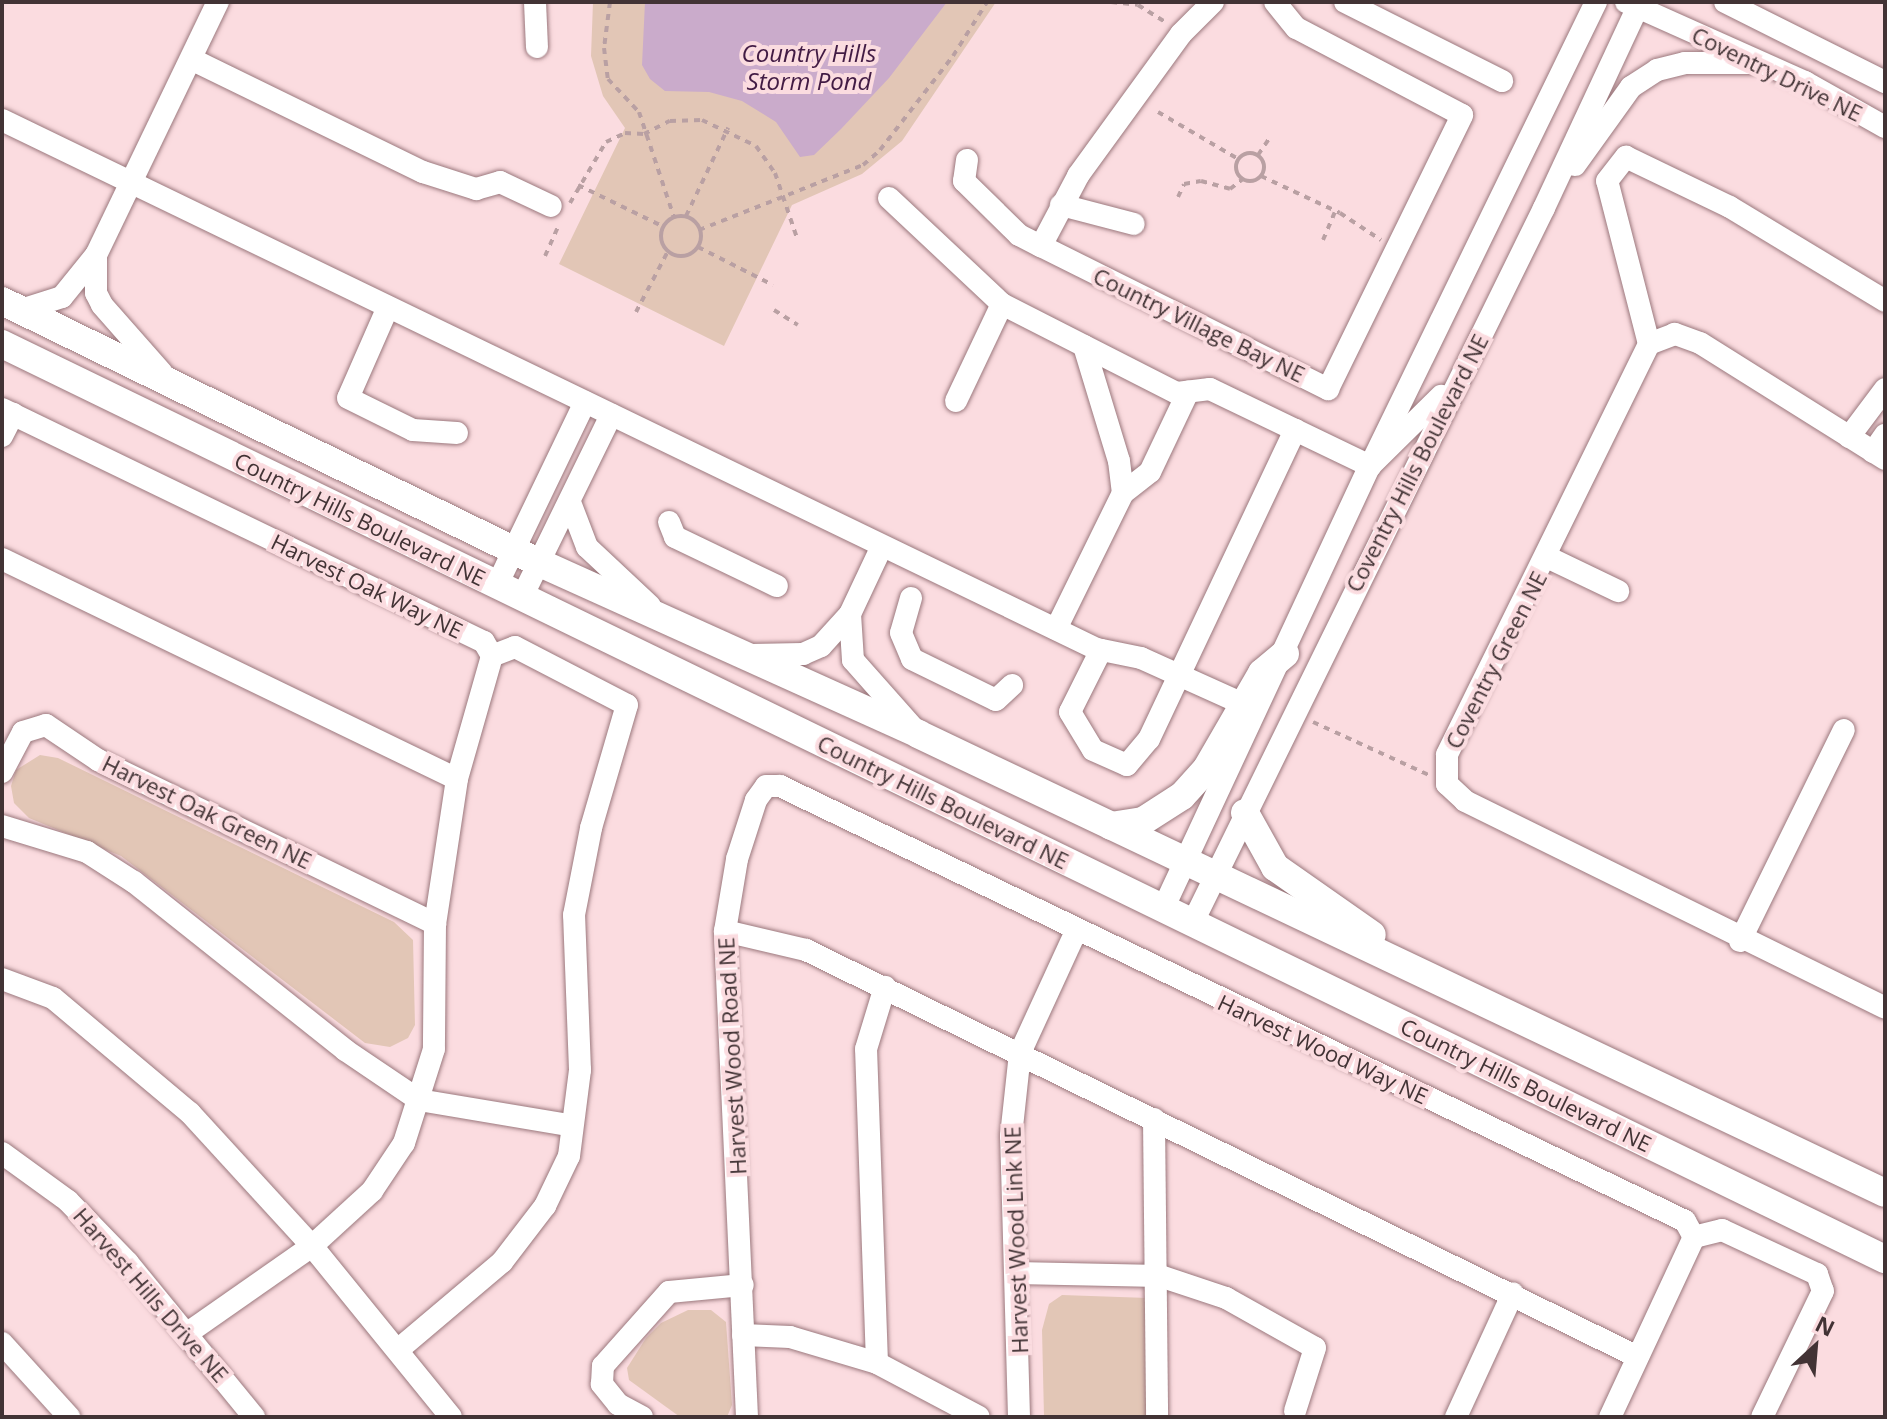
<!DOCTYPE html>
<style>
body{margin:0}
#map{position:relative;width:1887px;height:1419px;overflow:hidden;background:#fbdce0;font-family:"Open Sans",sans-serif}
div>[style]{position:absolute}
[style*='--x']{left:calc(var(--x)*1px);top:calc(var(--y)*1px);width:calc(var(--w)*1px);rotate:calc(var(--a)*1deg)}
.green>*{inset:0;background:#e2c6b6}
.water>*{inset:0;background:#caabcb}
.path>*{height:4px;margin-top:-2px;transform-origin:0;background:repeating-linear-gradient(90deg,#b9a0a3 0 6px,transparent 0 12px)}
.path>.ring{margin:-2px;padding:0;box-sizing:content-box;background:none;border:4px solid #b9a0a3;border-radius:50%}
.roads{filter:drop-shadow(0 0 2px #9b787d) drop-shadow(0 0 2px #9b787d)}
.minor>*{height:22px;margin:-11px;padding:0 11px;transform-origin:11px;border-radius:11px;background:#fff}
.major>*{height:28px;margin:-14px;padding:0 14px;transform-origin:14px;border-radius:14px;background:#fff}
span{translate:-50% -50%;white-space:nowrap;text-align:center;line-height:1.15;-webkit-text-stroke:8px #fbdce0;paint-order:stroke}
.street-label{font-size:22px;color:#423335}
.water-label{font-size:24px;color:#421b44;font-style:italic}
.frame{position:absolute;inset:0;border:4px solid #423335;pointer-events:none}
.north{position:absolute;left:1775px;top:1307px;width:80px;height:80px;-webkit-text-stroke:6px #fbdce0;paint-order:stroke;rotate:26deg;font-size:22px;font-weight:700;line-height:32px;text-align:center;color:#423335}
.north::after{content:'';display:block;margin:auto;width:28px;height:36px;background:#423335;clip-path:polygon(50% 0,100% 100%,50% 72%,0 100%)}
</style>
<div id="map">
<div class="green">
<i style="clip-path:polygon(593px 2px,996px 2px,902px 141px,862px 174px,792px 205px,724px 346px,559px 264px,625px 128px,603px 96px,591px 56px)"></i>
<i style="clip-path:polygon(40px 755px,58px 758px,394px 922px,413px 940px,415px 1025px,408px 1038px,390px 1047px,365px 1043px,121px 856px,29px 818px,14px 803px,11px 786px,16px 770px)"></i>
<i style="clip-path:polygon(1062px 1295px,1148px 1298px,1147px 1417px,1044px 1417px,1042px 1330px,1049px 1304px)"></i>
<i style="clip-path:polygon(688px 1310px,711px 1310px,726px 1322px,732px 1405px,727px 1417px,680px 1417px,629px 1380px,627px 1368px,646px 1338px,661px 1323px)"></i>
</div>
<div class="water">
<i style="clip-path:polygon(645px 2px,947px 2px,889px 78px,841px 129px,814px 155px,800px 157px,776px 122px,742px 101px,709px 92px,665px 91px,650px 79px,642px 65px)"></i>
</div>
<div class="path">
<i style="--x:610;--y:2;--w:46;--a:97.4"></i>
<i style="--x:604;--y:48;--w:31;--a:83"></i>
<i style="--x:608;--y:79;--w:45;--a:46.8"></i>
<i style="--x:639;--y:112;--w:111;--a:71.6"></i>
<i style="--x:1111;--y:2;--w:27;--a:6"></i>
<i style="--x:1138;--y:5;--w:34;--a:32"></i>
<i style="--x:1158;--y:112;--w:93;--a:30.4"></i>
<i class="ring" style="left:1236px;top:153px;width:24px;height:24px"></i>
<i style="--x:1258;--y:155;--w:22;--a:-56"></i>
<i style="--x:1261;--y:176;--w:87;--a:25.1"></i>
<i style="--x:1340;--y:213;--w:49;--a:33.4"></i>
<i style="--x:578;--y:185;--w:96;--a:26"></i>
<i style="--x:1178;--y:197;--w:14;--a:-65"></i>
<i style="--x:1184;--y:184;--w:17;--a:-10"></i>
<i style="--x:1201;--y:181;--w:30;--a:15"></i>
<i style="--x:1230;--y:189;--w:16;--a:-38"></i>
<i style="--x:570;--y:203;--w:71;--a:-59.5"></i>
<i style="--x:606;--y:142;--w:21;--a:-25"></i>
<i style="--x:625;--y:133;--w:19;--a:3"></i>
<i style="--x:644;--y:134;--w:29;--a:-27"></i>
<i style="--x:670;--y:121;--w:32;--a:-2"></i>
<i style="--x:702;--y:120;--w:60;--a:25.7"></i>
<i style="--x:756;--y:146;--w:33;--a:55"></i>
<i style="--x:775;--y:173;--w:69;--a:71.3"></i>
<i style="--x:686;--y:216;--w:98;--a:-64.5"></i>
<i class="ring" style="left:661px;top:216px;width:36px;height:36px"></i>
<i style="--x:699;--y:230;--w:176;--a:-21.6"></i>
<i style="--x:863;--y:165;--w:23;--a:-41"></i>
<i style="--x:880;--y:150;--w:119;--a:-52.2"></i>
<i style="--x:953;--y:56;--w:64;--a:-57.8"></i>
<i style="--x:1323;--y:240;--w:30;--a:-67"></i>
<i style="--x:698;--y:247;--w:84;--a:26.9"></i>
<i style="--x:545;--y:256;--w:34;--a:-66"></i>
<i style="--x:774;--y:310;--w:28;--a:32"></i>
<i style="--x:636;--y:312;--w:69;--a:-62.3"></i>
<i style="--x:1313;--y:722;--w:128;--a:24.6"></i>
</div>
<div class="roads">
<div class="minor">
<i style="--x:535;--y:2;--w:45;--a:87.5"></i>
<i style="--x:1213;--y:2;--w:45;--a:135"></i>
<i style="--x:1181;--y:34;--w:175;--a:126"></i>
<i style="--x:1078;--y:176;--w:79;--a:117.9"></i>
<i style="--x:1041;--y:246;--w:321;--a:26.5"></i>
<i style="--x:1328;--y:389;--w:305;--a:-63.9"></i>
<i style="--x:1462;--y:115;--w:187;--a:-152.3"></i>
<i style="--x:1296;--y:28;--w:33;--a:-129"></i>
<i style="--x:1345;--y:2;--w:176;--a:26.7"></i>
<i style="--x:1626;--y:2;--w:196;--a:24.1"></i>
<i style="--x:1805;--y:82;--w:92;--a:29.4"></i>
<i style="--x:1725;--y:2;--w:179;--a:26.6"></i>
<i style="--x:191;--y:59;--w:258;--a:26"></i>
<i style="--x:423;--y:172;--w:56;--a:17.8"></i>
<i style="--x:476;--y:189;--w:25;--a:-16"></i>
<i style="--x:500;--y:182;--w:56;--a:25.2"></i>
<i style="--x:2;--y:120;--w:1216;--a:25.79"></i>
<i style="--x:1097;--y:649;--w:45;--a:11.6"></i>
<i style="--x:1141;--y:658;--w:112;--a:24.3"></i>
<i style="--x:967;--y:160;--w:21;--a:98"></i>
<i style="--x:964;--y:181;--w:77;--a:44.5"></i>
<i style="--x:1019;--y:235;--w:25;--a:27"></i>
<i style="--x:1575;--y:165;--w:96;--a:-54.3"></i>
<i style="--x:1631;--y:87;--w:31;--a:-33"></i>
<i style="--x:1657;--y:70;--w:29;--a:-14"></i>
<i style="--x:1685;--y:63;--w:70;--a:0"></i>
<i style="--x:889;--y:198;--w:155;--a:43.2"></i>
<i style="--x:1002;--y:304;--w:196;--a:27"></i>
<i style="--x:1177;--y:393;--w:33;--a:-7"></i>
<i style="--x:1210;--y:389;--w:178;--a:25.7"></i>
<i style="--x:1370;--y:466;--w:100;--a:-44.6"></i>
<i style="--x:1061;--y:205;--w:75;--a:14.6"></i>
<i style="--x:96;--y:255;--w:38;--a:90"></i>
<i style="--x:96;--y:293;--w:13;--a:63"></i>
<i style="--x:102;--y:305;--w:91;--a:48.6"></i>
<i style="--x:388;--y:307;--w:99;--a:113.7"></i>
<i style="--x:348;--y:398;--w:72;--a:26.2"></i>
<i style="--x:413;--y:430;--w:44;--a:3.9"></i>
<i style="--x:21;--y:310;--w:43;--a:-17.6"></i>
<i style="--x:62;--y:297;--w:54;--a:-51"></i>
<i style="--x:96;--y:255;--w:281;--a:-64.3"></i>
<i style="--x:1649;--y:344;--w:168;--a:-104.4"></i>
<i style="--x:1607;--y:181;--w:31;--a:-52"></i>
<i style="--x:1626;--y:157;--w:115;--a:25.7"></i>
<i style="--x:1730;--y:207;--w:181;--a:31.2"></i>
<i style="--x:1084;--y:346;--w:120;--a:73.1"></i>
<i style="--x:1119;--y:461;--w:32;--a:83"></i>
<i style="--x:1123;--y:493;--w:34;--a:-38"></i>
<i style="--x:1150;--y:472;--w:89;--a:-64.6"></i>
<i style="--x:956;--y:401;--w:107;--a:-64.6"></i>
<i style="--x:2;--y:409;--w:535;--a:25.8"></i>
<i style="--x:484;--y:642;--w:16;--a:60"></i>
<i style="--x:492;--y:656;--w:128;--a:105.9"></i>
<i style="--x:457;--y:779;--w:147;--a:98.6"></i>
<i style="--x:435;--y:924;--w:125;--a:90.5"></i>
<i style="--x:434;--y:1049;--w:99;--a:107.7"></i>
<i style="--x:404;--y:1143;--w:58;--a:123.7"></i>
<i style="--x:372;--y:1191;--w:81;--a:137.5"></i>
<i style="--x:312;--y:1246;--w:150;--a:145"></i>
<i style="--x:2;--y:436;--w:25;--a:-63"></i>
<i style="--x:1849;--y:437;--w:60;--a:-53.1"></i>
<i style="--x:1873;--y:452;--w:21;--a:-55"></i>
<i style="--x:1885;--y:459;--w:218;--a:-147.9"></i>
<i style="--x:1700;--y:343;--w:27;--a:-160"></i>
<i style="--x:1675;--y:334;--w:28;--a:159"></i>
<i style="--x:1649;--y:344;--w:458;--a:116.2"></i>
<i style="--x:1447;--y:755;--w:29;--a:90"></i>
<i style="--x:1447;--y:784;--w:25;--a:43"></i>
<i style="--x:1465;--y:801;--w:468;--a:26.2"></i>
<i style="--x:571;--y:505;--w:45;--a:69.1"></i>
<i style="--x:587;--y:547;--w:86;--a:43.1"></i>
<i style="--x:669;--y:522;--w:16;--a:68"></i>
<i style="--x:675;--y:537;--w:113;--a:25.7"></i>
<i style="--x:1547;--y:557;--w:79;--a:25.6"></i>
<i style="--x:2;--y:559;--w:505;--a:25.8"></i>
<i style="--x:497;--y:585;--w:203;--a:-64.3"></i>
<i style="--x:522;--y:597;--w:203;--a:-63.9"></i>
<i style="--x:911;--y:598;--w:36;--a:106"></i>
<i style="--x:901;--y:633;--w:28;--a:67"></i>
<i style="--x:912;--y:659;--w:93;--a:26"></i>
<i style="--x:996;--y:700;--w:22;--a:-43"></i>
<i style="--x:850;--y:614;--w:46;--a:86.3"></i>
<i style="--x:853;--y:660;--w:92;--a:48.5"></i>
<i style="--x:1056;--y:629;--w:152;--a:-63.8"></i>
<i style="--x:1101;--y:650;--w:69;--a:116.6"></i>
<i style="--x:1070;--y:712;--w:44;--a:58.8"></i>
<i style="--x:1093;--y:750;--w:37;--a:24"></i>
<i style="--x:1127;--y:765;--w:34;--a:-50"></i>
<i style="--x:1149;--y:739;--w:342;--a:-64.7"></i>
<i style="--x:751;--y:655;--w:52;--a:-1.1"></i>
<i style="--x:803;--y:654;--w:20;--a:-24"></i>
<i style="--x:821;--y:646;--w:43;--a:-47.8"></i>
<i style="--x:850;--y:614;--w:75;--a:-64.8"></i>
<i style="--x:2;--y:772;--w:45;--a:-62.3"></i>
<i style="--x:23;--y:732;--w:24;--a:-17"></i>
<i style="--x:46;--y:725;--w:63;--a:33.9"></i>
<i style="--x:98;--y:760;--w:375;--a:25.9"></i>
<i style="--x:2;--y:826;--w:89;--a:17"></i>
<i style="--x:87;--y:852;--w:56;--a:32.6"></i>
<i style="--x:134;--y:882;--w:270;--a:38.5"></i>
<i style="--x:345;--y:1050;--w:89;--a:34"></i>
<i style="--x:419;--y:1100;--w:152;--a:9.5"></i>
<i style="--x:1163;--y:909;--w:489;--a:-65"></i>
<i style="--x:1370;--y:466;--w:516;--a:-64.03"></i>
<i style="--x:1192;--y:924;--w:798;--a:-63.82"></i>
<i style="--x:1544;--y:208;--w:227;--a:-65"></i>
<i style="--x:725;--y:931;--w:83;--a:13.2"></i>
<i style="--x:806;--y:950;--w:926;--a:26.07"></i>
<i style="--x:1740;--y:941;--w:235;--a:-63.8"></i>
<i style="--x:2;--y:979;--w:54;--a:20.4"></i>
<i style="--x:53;--y:998;--w:179;--a:40"></i>
<i style="--x:190;--y:1113;--w:180;--a:47.5"></i>
<i style="--x:312;--y:1246;--w:220;--a:50.9"></i>
<i style="--x:1154;--y:1119;--w:298;--a:89.4"></i>
<i style="--x:2;--y:1153;--w:82;--a:36"></i>
<i style="--x:68;--y:1201;--w:86;--a:45.9"></i>
<i style="--x:128;--y:1263;--w:199;--a:50.7"></i>
<i style="--x:1694;--y:1237;--w:29;--a:-14"></i>
<i style="--x:1722;--y:1230;--w:105;--a:24.9"></i>
<i style="--x:1817;--y:1274;--w:18;--a:71"></i>
<i style="--x:1823;--y:1291;--w:140;--a:115.8"></i>
<i style="--x:1016;--y:1273;--w:144;--a:1.2"></i>
<i style="--x:1160;--y:1276;--w:70;--a:18.4"></i>
<i style="--x:1226;--y:1298;--w:102;--a:29.3"></i>
<i style="--x:1315;--y:1348;--w:66;--a:107.6"></i>
<i style="--x:743;--y:1335;--w:47;--a:2.4"></i>
<i style="--x:790;--y:1337;--w:91;--a:16.6"></i>
<i style="--x:877;--y:1363;--w:115;--a:27.9"></i>
<i style="--x:2;--y:1343;--w:100;--a:47.8"></i>
<i style="--x:399;--y:1349;--w:135;--a:-40.2"></i>
<i style="--x:502;--y:1262;--w:71;--a:-52.5"></i>
<i style="--x:545;--y:1206;--w:55;--a:-64.4"></i>
<i style="--x:569;--y:1156;--w:87;--a:-82.7"></i>
<i style="--x:580;--y:1070;--w:155;--a:-92.2"></i>
<i style="--x:574;--y:915;--w:89;--a:-78.9"></i>
<i style="--x:591;--y:828;--w:128;--a:-73.7"></i>
<i style="--x:627;--y:705;--w:126;--a:-152.6"></i>
<i style="--x:515;--y:647;--w:25;--a:159"></i>
<i style="--x:877;--y:1363;--w:314;--a:-92"></i>
<i style="--x:866;--y:1049;--w:65;--a:-73"></i>
<i style="--x:642;--y:1417;--w:27;--a:-152"></i>
<i style="--x:618;--y:1404;--w:26;--a:-129"></i>
<i style="--x:602;--y:1384;--w:18;--a:-87"></i>
<i style="--x:603;--y:1366;--w:99;--a:-48.3"></i>
<i style="--x:669;--y:1292;--w:74;--a:-5.4"></i>
<i style="--x:747;--y:1417;--w:486;--a:-92.6"></i>
<i style="--x:725;--y:931;--w:73;--a:-80.5"></i>
<i style="--x:737;--y:859;--w:62;--a:-72.1"></i>
<i style="--x:756;--y:800;--w:17;--a:-54"></i>
<i style="--x:766;--y:786;--w:14;--a:0"></i>
<i style="--x:780;--y:786;--w:1004;--a:25.67"></i>
<i style="--x:1685;--y:1221;--w:18;--a:61"></i>
<i style="--x:1694;--y:1237;--w:199;--a:115"></i>
<i style="--x:1019;--y:1417;--w:281;--a:-91.6"></i>
<i style="--x:1011;--y:1136;--w:83;--a:-83.8"></i>
<i style="--x:1020;--y:1053;--w:134;--a:-65.3"></i>
<i style="--x:1456;--y:1417;--w:136;--a:-65.3"></i>
</div>
<div class="major">
<i style="--x:2;--y:301;--w:598;--a:25.97"></i>
<i style="--x:540;--y:563;--w:415;--a:24.3"></i>
<i style="--x:918;--y:734;--w:1070;--a:25.39"></i>
<i style="--x:2;--y:344;--w:2094;--a:25.92"></i>
<i style="--x:1245;--y:813;--w:62;--a:60.9"></i>
<i style="--x:1275;--y:867;--w:118;--a:35"></i>
<i style="--x:1111;--y:826;--w:32;--a:-9"></i>
<i style="--x:1143;--y:821;--w:46;--a:-32.7"></i>
<i style="--x:1182;--y:796;--w:38;--a:-48"></i>
<i style="--x:1207;--y:768;--w:110;--a:-59.9"></i>
<i style="--x:1262;--y:673;--w:30;--a:-40"></i>
</div>
</div>
<div class="street-label">
<span style="left:1777px;top:74px;rotate:26deg">Coventry Drive NE</span>
<span style="left:1199px;top:325px;rotate:26deg">Country Village Bay NE</span>
<span style="left:1417px;top:463px;rotate:-63deg">Coventry Hills Boulevard NE</span>
<span style="left:360px;top:519px;rotate:26deg">Country Hills Boulevard NE</span>
<span style="left:367px;top:586px;rotate:26deg">Harvest Oak Way NE</span>
<span style="left:1496px;top:660px;rotate:-63deg">Coventry Green NE</span>
<span style="left:943px;top:802px;rotate:26deg">Country Hills Boulevard NE</span>
<span style="left:207px;top:812px;rotate:26deg">Harvest Oak Green NE</span>
<span style="left:1323px;top:1049px;rotate:25deg">Harvest Wood Way NE</span>
<span style="left:732px;top:1056px;rotate:-93deg">Harvest Wood Road NE</span>
<span style="left:1526px;top:1085px;rotate:26deg">Country Hills Boulevard NE</span>
<span style="left:1016px;top:1240px;rotate:-92deg">Harvest Wood Link NE</span>
<span style="left:151px;top:1295px;rotate:49deg">Harvest Hills Drive NE</span>
</div>
<div class="water-label">
<span style="left:809px;top:67px">Country Hills<br>Storm Pond</span>
</div>
<div class="frame"></div>
<div class="north">N</div>
</div>
